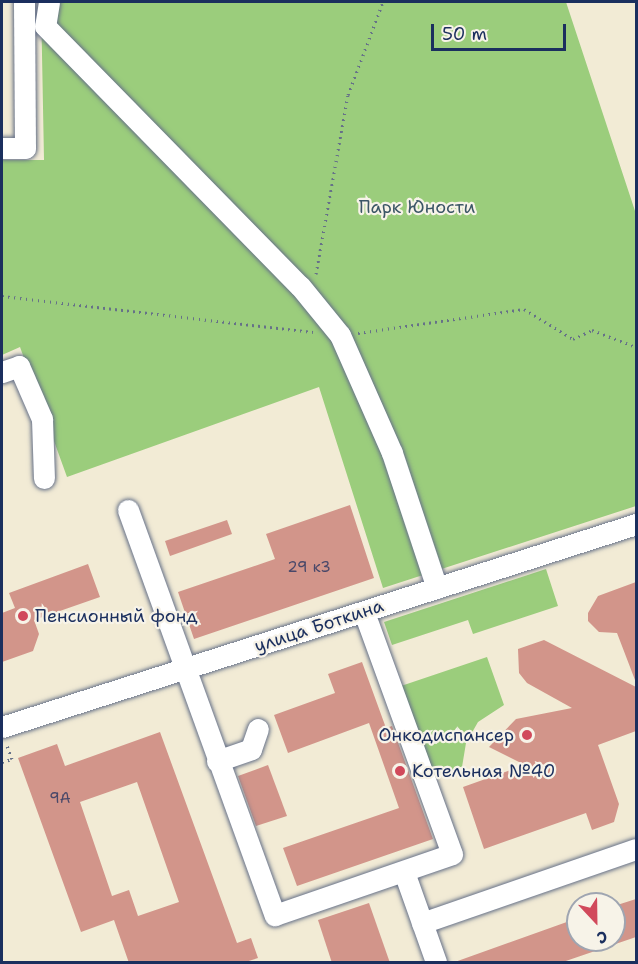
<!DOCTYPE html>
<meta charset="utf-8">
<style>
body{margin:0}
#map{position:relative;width:638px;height:964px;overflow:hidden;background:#f2ebd5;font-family:"Shantell Sans",sans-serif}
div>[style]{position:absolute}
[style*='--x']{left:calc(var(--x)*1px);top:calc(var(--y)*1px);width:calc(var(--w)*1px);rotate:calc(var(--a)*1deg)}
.green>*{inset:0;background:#9bcd7c}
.building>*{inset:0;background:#d2958a}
.path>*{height:3px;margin-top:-1.5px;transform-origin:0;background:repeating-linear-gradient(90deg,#667188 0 1.5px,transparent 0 6px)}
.roads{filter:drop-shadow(0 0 2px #667188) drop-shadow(0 0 2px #667188)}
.minor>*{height:21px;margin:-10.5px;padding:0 10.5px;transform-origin:10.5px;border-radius:10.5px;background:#fff}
.dots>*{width:16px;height:16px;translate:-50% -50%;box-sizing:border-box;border:3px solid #f7f3e8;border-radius:50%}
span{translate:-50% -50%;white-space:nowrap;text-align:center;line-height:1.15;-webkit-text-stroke:4.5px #f7f3e8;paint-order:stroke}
.number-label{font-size:15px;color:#494869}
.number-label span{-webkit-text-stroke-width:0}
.park-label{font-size:18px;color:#3b5666}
.poi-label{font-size:18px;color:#1b2f5e}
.left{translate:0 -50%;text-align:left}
.right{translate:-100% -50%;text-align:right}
.street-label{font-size:18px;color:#1b2f5e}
.frame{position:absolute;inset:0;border:3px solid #1b2f5e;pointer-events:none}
.north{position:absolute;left:566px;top:892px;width:60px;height:60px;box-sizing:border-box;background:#f7f3e8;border:2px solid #9fa5b1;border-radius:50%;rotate:158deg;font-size:16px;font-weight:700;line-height:24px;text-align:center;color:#1b2f5e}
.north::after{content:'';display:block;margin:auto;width:21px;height:27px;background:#d1495b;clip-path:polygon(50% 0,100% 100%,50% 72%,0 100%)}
.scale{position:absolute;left:431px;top:24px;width:135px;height:27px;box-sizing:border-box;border:3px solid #1b2f5e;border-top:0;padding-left:8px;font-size:18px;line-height:21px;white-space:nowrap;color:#1b2f5e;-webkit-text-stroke:4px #f7f3e8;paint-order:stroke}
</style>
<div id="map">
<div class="green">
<i style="clip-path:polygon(41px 2px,566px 2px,636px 214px,636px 506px,383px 588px,319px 387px,67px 477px,20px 347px,2px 355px,2px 160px,44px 160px)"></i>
<i style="clip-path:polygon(546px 569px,558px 606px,473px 634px,468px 620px,392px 645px,384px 622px)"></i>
<i style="clip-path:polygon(487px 657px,504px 705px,478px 722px,466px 743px,462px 767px,433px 776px,401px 686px)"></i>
</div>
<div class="building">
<i style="clip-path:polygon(350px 505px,374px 578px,194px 639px,178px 592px,275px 559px,266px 534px)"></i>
<i style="clip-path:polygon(227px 520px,232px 534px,170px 556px,165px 541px)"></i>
<i style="clip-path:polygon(88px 564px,100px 597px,34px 620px,39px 634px,33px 651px,2px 662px,2px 613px,15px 608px,9px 593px)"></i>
<i style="clip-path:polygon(636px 582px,636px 680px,635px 680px,617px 633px,599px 632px,588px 621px,588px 613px,598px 596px)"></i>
<i style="clip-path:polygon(544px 640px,636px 687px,636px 731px,598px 745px,619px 804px,614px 822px,592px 830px,586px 813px,484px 849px,463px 787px,525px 765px,489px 747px,516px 719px,572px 708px,527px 683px,519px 673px,518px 649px)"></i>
<i style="clip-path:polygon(362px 662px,386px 728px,392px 726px,433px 839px,297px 886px,283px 848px,399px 808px,369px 723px,288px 753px,274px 715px,335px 693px,328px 674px)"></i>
<i style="clip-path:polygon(evenodd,160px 732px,237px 943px,251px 938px,258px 958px,242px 963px,129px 963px,114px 920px,81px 932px,18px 758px,57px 744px,65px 766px,160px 732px,137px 782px,179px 902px,138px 916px,129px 890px,112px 896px,80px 802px,137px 782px)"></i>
<i style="clip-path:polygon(268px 765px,287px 816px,256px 826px,238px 776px)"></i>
<i style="clip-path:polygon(636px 899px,636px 937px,560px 963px,452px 963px,578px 918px,578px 940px,614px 940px,614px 906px)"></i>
<i style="clip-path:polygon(369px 903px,390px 963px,332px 963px,318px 920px)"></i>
</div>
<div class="path">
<i style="--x:316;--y:274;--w:182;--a:-79.9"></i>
<i style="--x:348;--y:95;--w:99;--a:-69.4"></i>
<i style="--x:2;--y:296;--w:313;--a:6.6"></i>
<i style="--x:358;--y:333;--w:168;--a:-8.2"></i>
<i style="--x:524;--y:309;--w:57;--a:31.5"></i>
<i style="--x:573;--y:339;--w:21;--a:-25"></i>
<i style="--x:592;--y:330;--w:47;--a:21.1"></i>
<i style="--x:2;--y:762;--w:10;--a:-17"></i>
<i style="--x:12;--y:759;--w:15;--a:-110"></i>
</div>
<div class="roads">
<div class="minor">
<i style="--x:49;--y:2;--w:24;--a:99"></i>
<i style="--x:45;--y:26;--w:364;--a:45.6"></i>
<i style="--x:300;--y:286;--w:63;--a:50.8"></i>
<i style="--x:340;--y:335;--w:129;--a:66.2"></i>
<i style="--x:392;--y:453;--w:142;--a:71.6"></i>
<i style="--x:2;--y:148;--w:23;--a:0"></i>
<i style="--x:25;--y:148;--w:146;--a:-90.4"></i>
<i style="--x:2;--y:372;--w:18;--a:-19"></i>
<i style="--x:19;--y:366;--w:58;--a:66.5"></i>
<i style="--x:42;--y:419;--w:59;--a:88.1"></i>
<i style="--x:128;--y:510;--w:431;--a:70.1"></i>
<i style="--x:275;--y:915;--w:187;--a:-19"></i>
<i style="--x:452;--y:854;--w:258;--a:-110"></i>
<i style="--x:2;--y:727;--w:666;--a:-17.75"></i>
<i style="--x:217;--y:761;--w:36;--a:-19"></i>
<i style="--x:251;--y:749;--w:21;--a:-71"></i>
<i style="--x:404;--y:872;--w:96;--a:70.4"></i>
<i style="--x:422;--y:923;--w:226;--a:-19.1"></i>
</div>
</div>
<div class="dots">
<i style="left:23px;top:616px;background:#d1495b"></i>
<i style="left:527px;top:735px;background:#d1495b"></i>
<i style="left:400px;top:771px;background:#d1495b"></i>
</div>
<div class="number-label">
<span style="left:309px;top:568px">29 к3</span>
<span style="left:60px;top:799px">9А</span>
</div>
<div class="park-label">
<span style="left:417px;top:207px">Парк Юности</span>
</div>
<div class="poi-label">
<span class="left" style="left:35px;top:616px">Пенсионный фонд</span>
<span class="right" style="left:514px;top:735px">Онкодиспансер</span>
<span class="left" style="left:412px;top:771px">Котельная №40</span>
</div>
<div class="street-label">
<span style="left:319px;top:626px;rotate:-18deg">улица Боткина</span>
</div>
<div class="frame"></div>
<div class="north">С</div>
<div class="scale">50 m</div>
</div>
